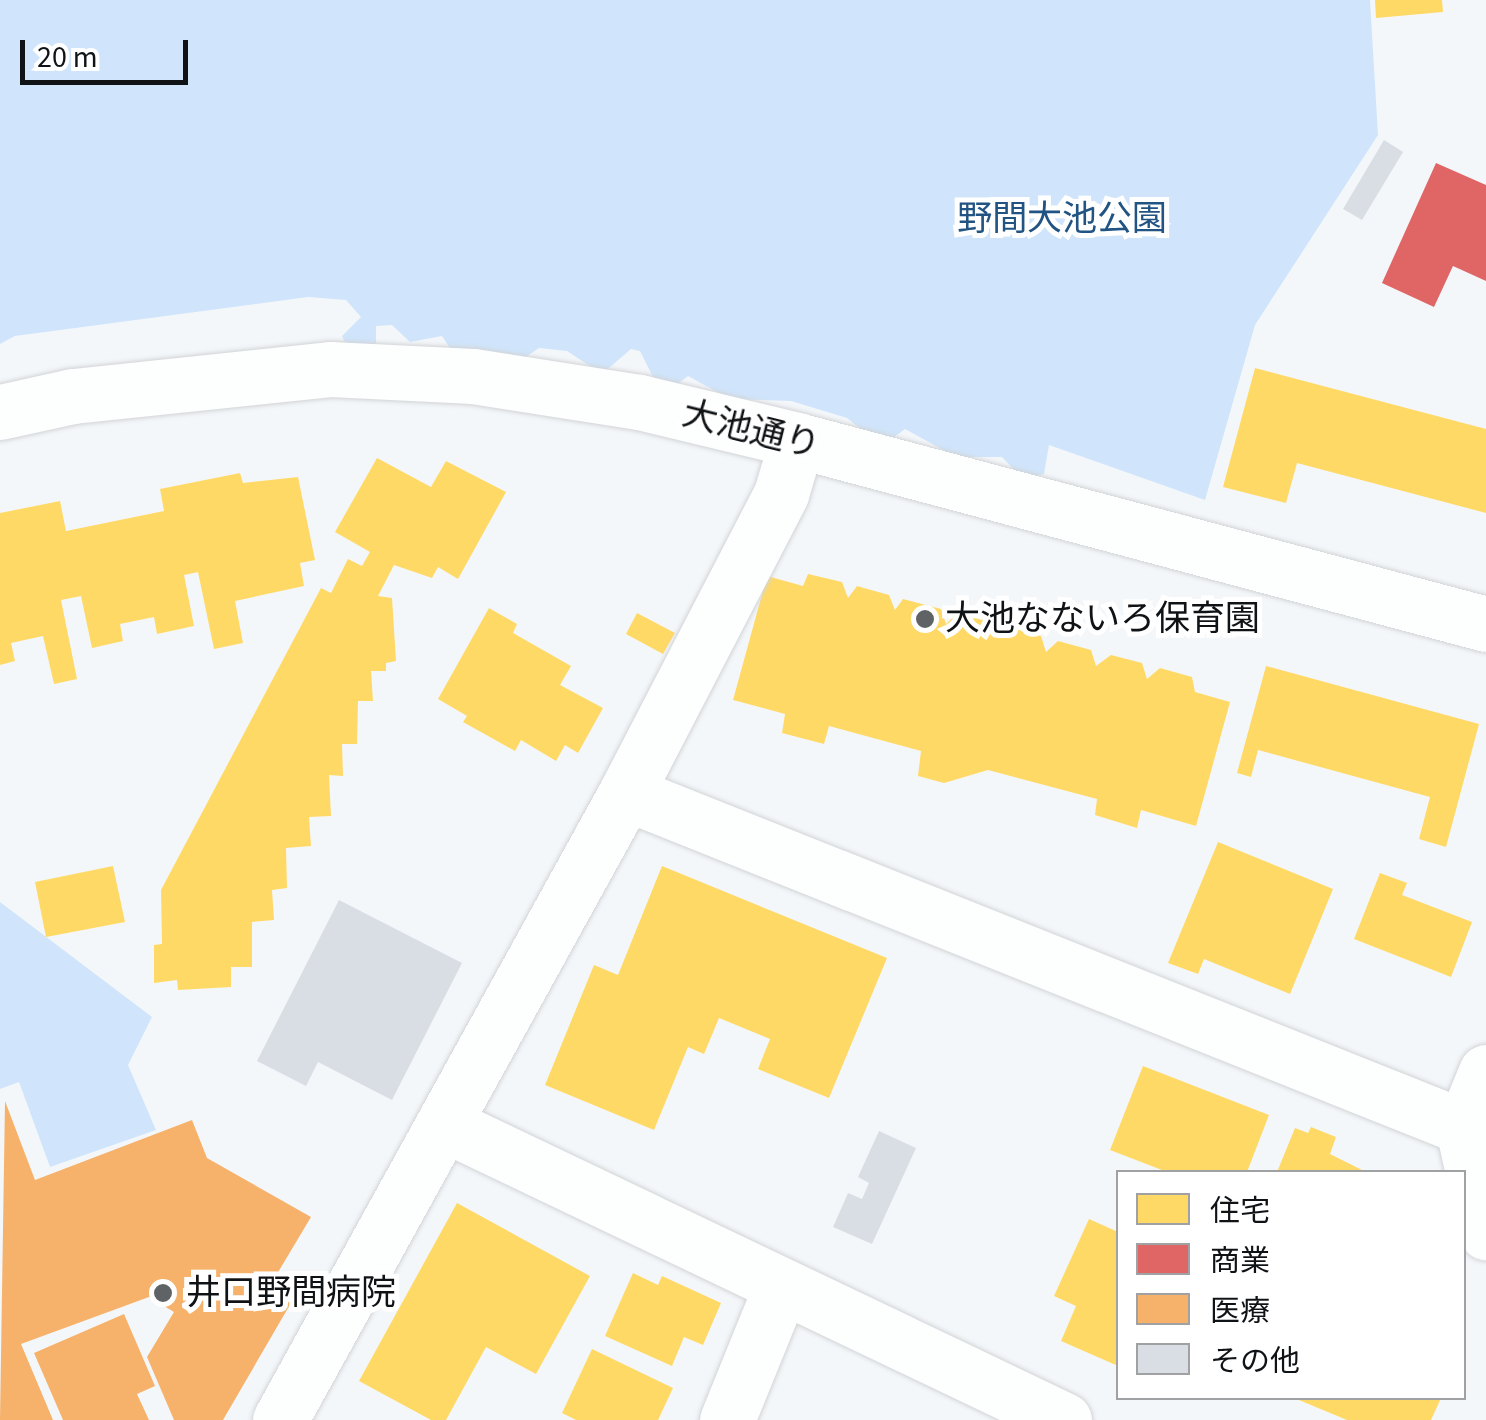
<!DOCTYPE html>
<meta charset="utf-8">
<style>
body{margin:0}
#map{position:relative;width:1486px;height:1420px;overflow:hidden;background:#f4f7fa;font-family:"Source Sans 3","Noto Sans JP",sans-serif}
div>[style]{position:absolute}
[style*='--x']{left:calc(var(--x)*1px);top:calc(var(--y)*1px);width:calc(var(--w)*1px);rotate:calc(var(--a)*1deg)}
.green>*{inset:0;background:#d0e5fb}
.homes>*{inset:0;background:#ffd966}
.shops>*{inset:0;background:#e06666}
.health>*{inset:0;background:#f6b26b}
.building>*{inset:0;background:#d9dee4}
.roads{filter:drop-shadow(0 0 2px #d2d4d7) drop-shadow(0 0 2px #d2d4d7)}
.minor>*{height:55px;margin:-27.5px;padding:0 27.5px;transform-origin:27.5px;border-radius:27.5px;background:#fdfefe}
.tertiary>*{height:55px;margin:-27.5px;padding:0 27.5px;transform-origin:27.5px;border-radius:27.5px;background:#fdfefe}
.dots>*{width:28px;height:28px;translate:-50% -50%;box-sizing:border-box;border:5px solid #fff;border-radius:50%}
span{translate:-50% -50%;white-space:nowrap;text-align:center;line-height:1.15;-webkit-text-stroke:10px #fff;paint-order:stroke}
.park-label{font-size:35px;color:#215383}
.street-label{font-size:35px;color:#101316}
.poi-label{font-size:35px;color:#101316}
.left{translate:0 -50%;text-align:left}
.legend{position:absolute;left:1116px;top:1170px;width:350px;height:230px;box-sizing:border-box;background:#fff;border:2px solid #9fa1a2;margin:0;padding:12px 18px;list-style:none;font-size:30px;color:#101316}
.legend li{display:flex;align-items:center;gap:20px;height:50px}
.legend b{width:50px;border:2px solid #9fa1a2}
.scale{position:absolute;left:20px;top:40px;width:168px;height:45px;box-sizing:border-box;border:5px solid #101316;border-top:0;padding-left:12px;font-size:30px;line-height:35px;white-space:nowrap;color:#101316;-webkit-text-stroke:8px #fff;paint-order:stroke}
</style>
<div id="map">
<div class="green">
<i style="clip-path:polygon(0 0,1370px 0,1378px 135px,1255px 325px,1205px 500px,1049px 445px,1044px 474px,1023px 479px,1002px 457px,956px 457px,905px 429px,893px 438px,871px 437px,847px 418px,791px 401px,730px 399px,688px 376px,672px 388px,657px 385px,640px 351px,631px 349px,602px 374px,567px 351px,539px 348px,523px 359px,451px 350px,442px 336px,410px 342px,392px 325px,376px 326px,376px 343px,363px 355px,348px 349px,342px 336px,361px 317px,346px 300px,308px 297px,15px 336px,0 344px)"></i>
<i style="clip-path:polygon(0 902px,152px 1017px,128px 1065px,156px 1130px,50px 1167px,19px 1082px,0 1089px)"></i>
</div>
<div class="homes">
<i style="clip-path:polygon(1375px 0,1442px 0,1443px 12px,1376px 18px)"></i>
<i style="clip-path:polygon(1255px 368px,1486px 429px,1486px 513px,1297px 463px,1286px 503px,1223px 487px)"></i>
<i style="clip-path:polygon(377px 458px,431px 487px,446px 461px,506px 492px,458px 579px,438px 567px,432px 578px,394px 565px,378px 596px,392px 598px,396px 661px,386px 663px,386px 671px,371px 671px,373px 701px,358px 701px,357px 744px,342px 744px,343px 776px,329px 775px,331px 816px,309px 817px,311px 846px,286px 848px,287px 888px,272px 890px,274px 920px,252px 922px,252px 967px,231px 967px,231px 987px,178px 990px,177px 980px,154px 983px,154px 945px,162px 944px,161px 890px,321px 588px,331px 593px,348px 559px,362px 566px,370px 552px,335px 532px)"></i>
<i style="clip-path:polygon(240px 473px,243px 483px,298px 477px,315px 560px,300px 563px,304px 586px,235px 601px,243px 643px,214px 649px,198px 572px,184px 575px,194px 626px,157px 634px,154px 617px,120px 624px,123px 641px,92px 648px,81px 596px,61px 600px,77px 679px,54px 684px,43px 636px,11px 643px,15px 661px,0 665px,0 513px,60px 501px,66px 531px,164px 511px,160px 489px)"></i>
<i style="clip-path:polygon(808px 574px,842px 582px,848px 598px,857px 586px,889px 595px,895px 610px,903px 599px,941px 609px,946px 624px,958px 613px,992px 623px,994px 638px,1007px 626px,1041px 636px,1046px 652px,1058px 641px,1091px 650px,1096px 666px,1111px 655px,1142px 663px,1147px 679px,1160px 668px,1192px 677px,1195px 692px,1230px 702px,1196px 826px,1141px 810px,1137px 828px,1095px 815px,1097px 799px,988px 770px,944px 783px,918px 776px,921px 751px,829px 726px,824px 744px,782px 733px,785px 714px,733px 700px,767px 576px,803px 586px)"></i>
<i style="clip-path:polygon(489px 608px,517px 624px,513px 633px,571px 666px,560px 685px,603px 708px,578px 753px,565px 745px,556px 761px,521px 740px,515px 751px,463px 722px,467px 716px,438px 699px)"></i>
<i style="clip-path:polygon(637px 613px,675px 633px,663px 654px,626px 634px)"></i>
<i style="clip-path:polygon(1266px 666px,1479px 724px,1446px 847px,1419px 839px,1430px 797px,1258px 750px,1251px 777px,1237px 773px)"></i>
<i style="clip-path:polygon(1218px 842px,1333px 889px,1290px 994px,1204px 959px,1198px 974px,1168px 963px)"></i>
<i style="clip-path:polygon(113px 866px,125px 922px,46px 937px,35px 882px)"></i>
<i style="clip-path:polygon(662px 866px,887px 958px,829px 1098px,758px 1069px,770px 1039px,719px 1018px,704px 1054px,688px 1047px,654px 1130px,545px 1085px,594px 965px,618px 975px)"></i>
<i style="clip-path:polygon(1380px 873px,1407px 883px,1402px 895px,1472px 922px,1451px 977px,1354px 939px)"></i>
<i style="clip-path:polygon(1143px 1066px,1269px 1115px,1247px 1172px,1167px 1172px,1110px 1150px)"></i>
<i style="clip-path:polygon(1311px 1127px,1336px 1137px,1330px 1154px,1366px 1172px,1277px 1172px,1295px 1128px,1308px 1133px)"></i>
<i style="clip-path:polygon(457px 1203px,590px 1276px,536px 1374px,486px 1347px,446px 1420px,431px 1420px,359px 1381px)"></i>
<i style="clip-path:polygon(1089px 1219px,1118px 1232px,1118px 1366px,1061px 1341px,1076px 1306px,1054px 1296px)"></i>
<i style="clip-path:polygon(633px 1273px,658px 1285px,662px 1276px,721px 1303px,703px 1345px,684px 1337px,672px 1366px,605px 1336px)"></i>
<i style="clip-path:polygon(592px 1349px,673px 1388px,658px 1420px,576px 1420px,562px 1413px)"></i>
<i style="clip-path:polygon(1294px 1398px,1441px 1398px,1431px 1420px,1347px 1420px)"></i>
</div>
<div class="shops">
<i style="clip-path:polygon(1436px 163px,1486px 185px,1486px 281px,1453px 266px,1434px 307px,1382px 283px)"></i>
</div>
<div class="health">
<i style="clip-path:polygon(5px 1101px,35px 1180px,192px 1120px,207px 1158px,311px 1217px,274px 1279px,295px 1296px,223px 1420px,174px 1420px,147px 1357px,174px 1312px,149px 1297px,21px 1344px,53px 1420px,0 1420px)"></i>
<i style="clip-path:polygon(124px 1314px,155px 1386px,137px 1394px,149px 1420px,63px 1420px,34px 1353px)"></i>
</div>
<div class="building">
<i style="clip-path:polygon(1384px 140px,1403px 152px,1362px 220px,1343px 209px)"></i>
<i style="clip-path:polygon(339px 900px,462px 963px,392px 1100px,318px 1062px,306px 1086px,257px 1061px)"></i>
<i style="clip-path:polygon(879px 1131px,916px 1148px,872px 1244px,833px 1227px,848px 1193px,862px 1199px,869px 1183px,858px 1177px)"></i>
</div>
<div class="roads">
<div class="minor">
<i style="--x:626;--y:793;--w:926;--a:21.74"></i>
<i style="--x:1486;--y:1072;--w:61;--a:112.3"></i>
<i style="--x:1463;--y:1128;--w:107;--a:77.5"></i>
<i style="--x:444;--y:1124;--w:687;--a:25.52"></i>
<i style="--x:280;--y:1420;--w:716;--a:-61.11"></i>
<i style="--x:626;--y:793;--w:337;--a:-62.6"></i>
<i style="--x:781;--y:494;--w:56;--a:-73.5"></i>
<i style="--x:727;--y:1420;--w:144;--a:-67.9"></i>
</div>
<div class="tertiary">
<i style="--x:0;--y:412;--w:75;--a:-12.4"></i>
<i style="--x:73;--y:396;--w:258;--a:-6"></i>
<i style="--x:330;--y:369;--w:143;--a:2.8"></i>
<i style="--x:473;--y:376;--w:168;--a:8.9"></i>
<i style="--x:639;--y:402;--w:163;--a:13.5"></i>
<i style="--x:797;--y:440;--w:713;--a:14.95"></i>
</div>
</div>
<div class="dots">
<i style="left:925px;top:619px;background:#606366"></i>
<i style="left:163px;top:1293px;background:#606366"></i>
</div>
<div class="park-label">
<span style="left:1062px;top:219px">野間大池公園</span>
</div>
<div class="street-label">
<span style="left:751px;top:430px;rotate:14deg">大池通り</span>
</div>
<div class="poi-label">
<span class="left" style="left:945px;top:619px">大池なないろ保育園</span>
<span class="left" style="left:186px;top:1293px">井口野間病院</span>
</div>
<ul class="legend">
<li><b style="height:28px;background:#ffd966"></b>住宅</li>
<li><b style="height:28px;background:#e06666"></b>商業</li>
<li><b style="height:28px;background:#f6b26b"></b>医療</li>
<li><b style="height:28px;background:#d9dee4"></b>その他</li>
</ul>
<div class="scale">20 m</div>
</div>
